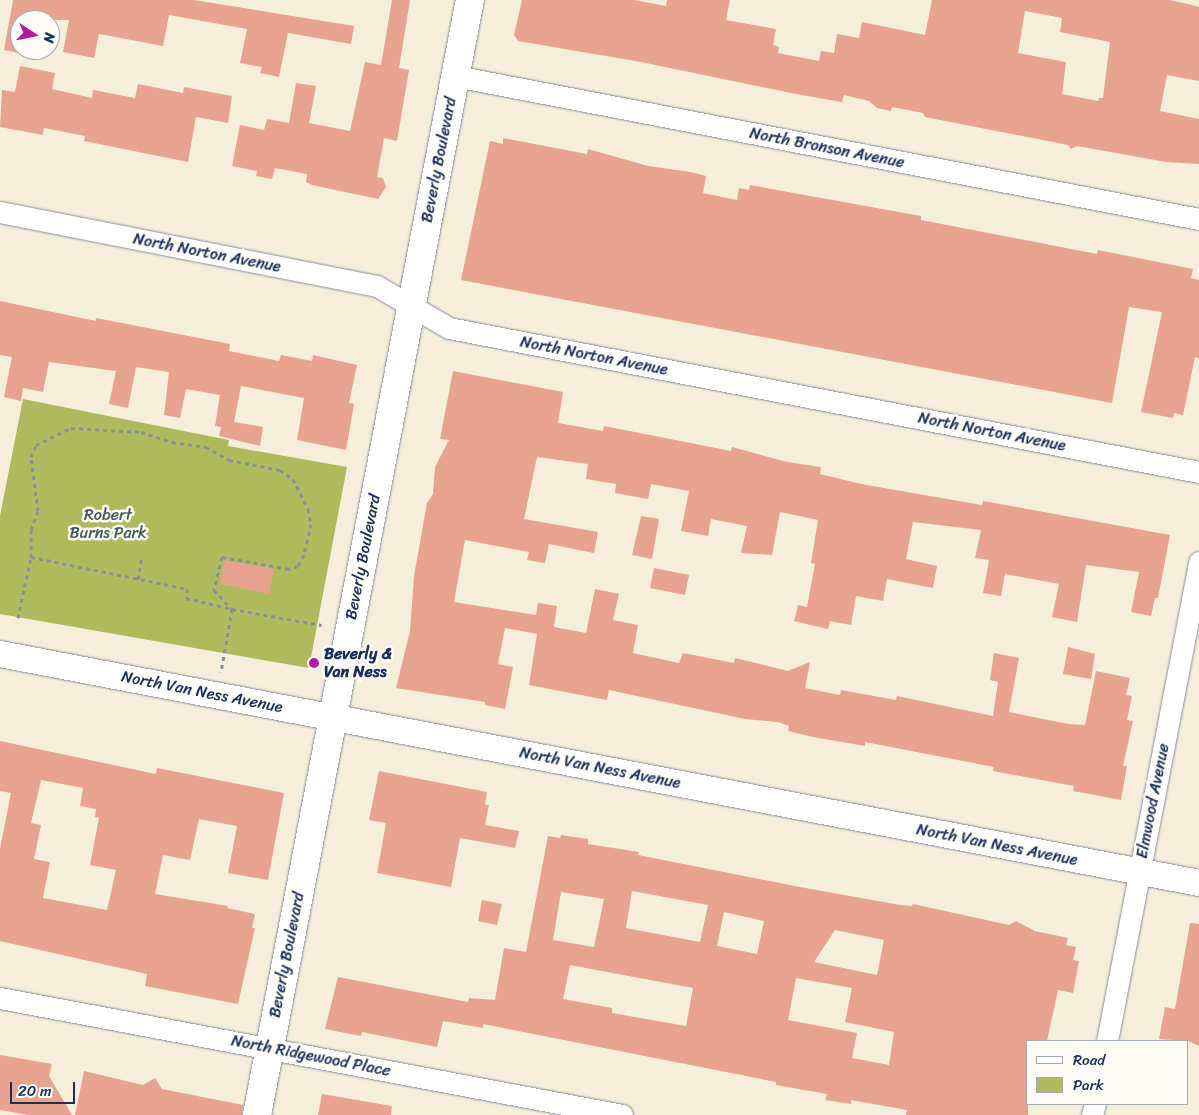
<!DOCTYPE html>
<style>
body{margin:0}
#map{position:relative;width:1199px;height:1115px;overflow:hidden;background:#f4eedb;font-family:Sriracha,sans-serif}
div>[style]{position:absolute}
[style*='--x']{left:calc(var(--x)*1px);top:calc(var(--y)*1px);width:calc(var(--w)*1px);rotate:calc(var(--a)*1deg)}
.green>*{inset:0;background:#aebb5d}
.building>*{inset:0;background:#e6a390}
.path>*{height:3px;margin-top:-1.5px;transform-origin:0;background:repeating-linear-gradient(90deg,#888e9c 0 4px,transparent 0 8px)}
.roads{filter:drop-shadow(0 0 1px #888e9c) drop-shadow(0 0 1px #888e9c)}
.minor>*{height:21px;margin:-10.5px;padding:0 10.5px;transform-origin:10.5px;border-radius:10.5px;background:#fff}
.tertiary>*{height:26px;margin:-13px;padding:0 13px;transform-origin:13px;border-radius:13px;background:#fff}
.secondary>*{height:28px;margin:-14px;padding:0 14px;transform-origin:14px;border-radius:14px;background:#fff}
.dots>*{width:14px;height:14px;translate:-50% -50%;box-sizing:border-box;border:2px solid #fdfcf7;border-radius:50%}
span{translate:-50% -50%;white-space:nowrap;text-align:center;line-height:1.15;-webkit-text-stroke:5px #fdfcf7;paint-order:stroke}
.street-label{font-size:16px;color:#1b2f5e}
.park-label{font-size:16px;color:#47595e}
.poi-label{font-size:16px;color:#1b2f5e;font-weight:700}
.left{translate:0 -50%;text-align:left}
.legend{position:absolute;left:1026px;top:1040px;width:162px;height:65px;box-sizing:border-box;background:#fdfcf7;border:1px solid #a3aaba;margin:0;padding:6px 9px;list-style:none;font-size:15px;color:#1b2f5e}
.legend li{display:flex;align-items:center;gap:10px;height:25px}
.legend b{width:25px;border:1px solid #a3aaba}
.north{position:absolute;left:10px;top:10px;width:50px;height:50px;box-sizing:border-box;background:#fdfcf7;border:1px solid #a3aaba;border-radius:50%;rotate:101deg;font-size:14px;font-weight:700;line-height:20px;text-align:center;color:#1b2f5e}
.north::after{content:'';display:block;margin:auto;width:18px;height:22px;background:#b5179e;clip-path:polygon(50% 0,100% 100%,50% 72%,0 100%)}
.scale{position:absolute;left:10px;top:1082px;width:65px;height:22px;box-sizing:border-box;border:2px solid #1b2f5e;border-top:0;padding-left:6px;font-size:15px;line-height:18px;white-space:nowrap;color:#1b2f5e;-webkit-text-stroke:4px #fdfcf7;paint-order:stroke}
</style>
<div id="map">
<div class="green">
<i style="clip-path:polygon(23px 399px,229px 440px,228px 446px,347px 467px,309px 668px,0 614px,0 516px)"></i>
</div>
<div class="building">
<i style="clip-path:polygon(13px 0,194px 0,354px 26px,351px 44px,288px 33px,279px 77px,260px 73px,262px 67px,240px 63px,247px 29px,169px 15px,163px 46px,99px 34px,94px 58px,63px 52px,69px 20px,20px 20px,20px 50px,25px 50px,25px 54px,4px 50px)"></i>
<i style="clip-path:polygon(392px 0,410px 0,399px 68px,409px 70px,397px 141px,384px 138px,377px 177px,383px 178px,386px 187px,378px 199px,312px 185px,306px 182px,307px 174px,275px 168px,272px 179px,256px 176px,257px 171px,232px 166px,240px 125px,264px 130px,267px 119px,289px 123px,296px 83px,316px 86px,309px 123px,350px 131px,365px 62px,381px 65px)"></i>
<i style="clip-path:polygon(evenodd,522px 0,634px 0,666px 6px,667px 0,730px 0,726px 20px,776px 29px,773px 45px,779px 47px,778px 53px,819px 61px,821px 51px,834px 53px,837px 34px,859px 38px,862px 22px,925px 35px,932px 0,1169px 0,1188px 4px,1199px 7px,1199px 81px,1167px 75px,1160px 111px,1199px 119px,1199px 164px,1166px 162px,1077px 146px,1071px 149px,1068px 145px,925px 117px,923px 113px,892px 107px,891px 111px,877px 108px,869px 101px,844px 95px,842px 102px,796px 94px,641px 62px,518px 41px,514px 35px,522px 0,1025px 11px,1062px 18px,1060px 32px,1110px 42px,1103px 98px,1099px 98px,1098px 101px,1062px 94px,1066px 62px,1018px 53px,1025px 11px)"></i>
<i style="clip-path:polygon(20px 66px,55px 73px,52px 89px,92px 98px,93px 90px,135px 98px,138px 84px,183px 93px,184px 87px,232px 96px,228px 123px,196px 117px,188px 162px,84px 141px,85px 136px,44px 128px,43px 135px,0 127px,2px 90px,15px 92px)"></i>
<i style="clip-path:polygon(503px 138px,587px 154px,588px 149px,648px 166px,691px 172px,706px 176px,703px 193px,737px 200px,739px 188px,749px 190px,750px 185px,921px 216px,921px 220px,1097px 254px,1098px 250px,1193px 269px,1191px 278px,1199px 280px,1199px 358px,1195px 357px,1183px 415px,1174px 413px,1173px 418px,1141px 412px,1162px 312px,1129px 307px,1112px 403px,461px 280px,490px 141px,503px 144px)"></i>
<i style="clip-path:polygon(0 301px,96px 321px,96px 318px,230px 344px,229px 351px,279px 361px,281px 355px,312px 361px,313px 355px,357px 365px,349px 403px,354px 404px,346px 450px,297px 440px,304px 398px,241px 386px,234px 422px,263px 427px,260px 446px,219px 436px,221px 427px,215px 426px,220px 395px,186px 389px,180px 418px,164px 415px,169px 372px,136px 367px,128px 408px,109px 404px,116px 371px,49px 362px,43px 392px,23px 388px,21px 401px,4px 397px,12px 357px,0 355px)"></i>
<i style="clip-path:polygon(453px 371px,563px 392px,558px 423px,603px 431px,604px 426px,731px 451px,732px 447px,787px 462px,821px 467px,820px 474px,861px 484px,982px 505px,983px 501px,1170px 535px,1158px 598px,1155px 598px,1151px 616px,1131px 612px,1139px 572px,1086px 565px,1077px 622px,1052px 617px,1059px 584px,1005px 574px,1001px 596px,983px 593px,989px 560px,975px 558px,981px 530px,913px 522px,906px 559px,937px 566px,933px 588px,887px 579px,883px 601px,856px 596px,851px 625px,830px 621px,828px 629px,794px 621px,798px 605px,807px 607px,815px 564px,811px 563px,818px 520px,780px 512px,772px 555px,741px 553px,747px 526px,711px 519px,708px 536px,681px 531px,689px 491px,651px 484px,648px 499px,615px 493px,616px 484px,586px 479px,588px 464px,537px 457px,524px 519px,598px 532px,594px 553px,549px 544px,545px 563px,527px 560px,529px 552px,465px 540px,454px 602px,536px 615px,538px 603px,557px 606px,554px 627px,586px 633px,595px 589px,619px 594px,613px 620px,638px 625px,633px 653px,679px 663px,683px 653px,734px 663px,735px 658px,788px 671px,810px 662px,805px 688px,840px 695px,841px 690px,896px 700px,897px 696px,993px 716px,998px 682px,990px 680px,994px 653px,1019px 658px,1009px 712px,1068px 724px,1085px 725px,1096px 671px,1130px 678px,1126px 695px,1132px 696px,1127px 720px,1133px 721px,1123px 766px,1127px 766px,1121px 800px,1073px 791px,1074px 786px,993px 771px,994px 767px,865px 742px,865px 746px,813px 737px,788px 731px,789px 726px,778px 722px,745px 719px,609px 690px,607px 700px,529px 685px,537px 634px,505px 628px,498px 664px,513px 667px,505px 709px,485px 705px,485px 702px,396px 688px,410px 631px,414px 576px,427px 503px,433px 494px,435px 467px,449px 440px,440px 439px)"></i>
<i style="clip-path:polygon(641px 516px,659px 519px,652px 559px,632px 555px)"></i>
<i style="clip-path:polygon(225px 560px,274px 569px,269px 594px,220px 584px)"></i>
<i style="clip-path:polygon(654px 568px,689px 575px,685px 595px,650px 588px)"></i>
<i style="clip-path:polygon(1068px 647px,1095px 654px,1091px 679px,1063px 674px)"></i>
<i style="clip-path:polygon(evenodd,0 741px,156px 774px,157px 768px,284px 793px,268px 880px,228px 873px,237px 826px,199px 819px,190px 860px,163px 855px,155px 894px,228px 906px,227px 908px,255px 914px,252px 928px,255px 928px,238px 1004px,145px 986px,147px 974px,0 941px,0 849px,11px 793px,0 791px,0 741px,41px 780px,83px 788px,80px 806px,96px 809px,95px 817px,99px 818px,90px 865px,116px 870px,107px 910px,43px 898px,50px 862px,34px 859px,41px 825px,31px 823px,41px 780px)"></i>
<i style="clip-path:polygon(379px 771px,487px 792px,485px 805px,489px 805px,485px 825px,519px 831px,515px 848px,460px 838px,451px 887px,377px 873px,386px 823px,369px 820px)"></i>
<i style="clip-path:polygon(evenodd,561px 835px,588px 839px,588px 844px,639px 852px,638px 855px,800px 887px,900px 905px,912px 906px,913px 904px,1009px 925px,1016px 921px,1035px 931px,1068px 938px,1066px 945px,1076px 947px,1073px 960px,1079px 961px,1073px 993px,1058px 990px,1047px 1041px,1028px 1041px,1028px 1115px,906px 1115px,907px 1110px,851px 1100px,851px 1104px,825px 1100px,827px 1094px,776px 1085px,776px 1082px,483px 1024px,483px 1028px,443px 1021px,437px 1047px,362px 1032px,361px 1036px,325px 1029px,338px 977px,468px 1002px,469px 998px,495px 1000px,504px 948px,526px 952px,548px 836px,560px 838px,561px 835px,632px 891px,708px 905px,700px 942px,626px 928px,632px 891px,561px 835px,561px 892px,604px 899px,594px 947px,553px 940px,561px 892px,561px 835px,724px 912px,764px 921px,757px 954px,717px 946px,724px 912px,561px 835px,835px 930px,884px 940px,877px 975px,814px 962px,835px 930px,561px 835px,570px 965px,693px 988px,686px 1026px,612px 1013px,612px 1008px,563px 999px,570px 965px,561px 835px,796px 978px,852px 988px,845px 1022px,894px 1032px,889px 1065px,852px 1058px,857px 1033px,788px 1020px,796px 978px)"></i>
<i style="clip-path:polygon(482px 900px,502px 904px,497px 925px,478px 921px)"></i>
<i style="clip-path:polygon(1190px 923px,1199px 924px,1199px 1046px,1188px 1041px,1159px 1039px,1165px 1007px,1175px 1009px)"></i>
<i style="clip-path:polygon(0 1055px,52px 1064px,49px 1076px,72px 1115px,28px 1115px,0 1110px)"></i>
<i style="clip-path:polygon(84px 1071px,143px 1085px,155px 1078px,162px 1089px,243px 1105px,242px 1115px,75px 1115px)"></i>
<i style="clip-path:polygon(322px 1094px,392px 1106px,391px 1115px,318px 1115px)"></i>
</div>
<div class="path">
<i style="--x:31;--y:557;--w:27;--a:-90"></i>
<i style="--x:31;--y:530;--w:20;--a:-70"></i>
<i style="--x:38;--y:511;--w:54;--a:-97.4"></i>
<i style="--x:31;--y:457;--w:13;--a:-67"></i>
<i style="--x:36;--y:445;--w:39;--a:-26"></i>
<i style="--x:71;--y:428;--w:70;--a:3.3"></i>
<i style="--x:141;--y:432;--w:33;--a:18"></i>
<i style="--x:172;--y:442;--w:34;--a:8"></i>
<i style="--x:206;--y:447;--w:26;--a:29"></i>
<i style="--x:229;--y:460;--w:52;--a:11.1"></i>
<i style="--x:280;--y:470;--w:16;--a:35"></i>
<i style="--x:293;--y:479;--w:34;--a:63"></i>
<i style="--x:308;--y:509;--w:15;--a:79"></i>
<i style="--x:311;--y:524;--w:32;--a:103"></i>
<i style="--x:304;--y:555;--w:13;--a:119"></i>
<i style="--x:298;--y:566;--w:9;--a:162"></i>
<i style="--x:289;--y:569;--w:68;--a:-169.8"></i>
<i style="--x:222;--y:557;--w:34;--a:104"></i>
<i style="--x:214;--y:590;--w:26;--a:47"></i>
<i style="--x:232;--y:609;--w:64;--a:99.9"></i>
<i style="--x:138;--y:579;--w:22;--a:-80"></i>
<i style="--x:18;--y:618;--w:62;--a:-78"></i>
<i style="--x:31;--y:557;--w:160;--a:11.5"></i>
<i style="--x:188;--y:589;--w:9;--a:103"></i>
<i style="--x:186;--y:598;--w:47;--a:13.4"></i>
<i style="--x:232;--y:609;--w:91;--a:10.1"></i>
</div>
<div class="roads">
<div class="minor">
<i style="--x:455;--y:76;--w:758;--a:10.88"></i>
<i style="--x:0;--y:212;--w:384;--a:11.1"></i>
<i style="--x:377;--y:286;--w:83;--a:30.3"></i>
<i style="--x:449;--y:328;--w:764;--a:10.87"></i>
<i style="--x:0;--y:998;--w:633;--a:10.65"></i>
<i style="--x:1107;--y:1041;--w:488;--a:-79.1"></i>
<i style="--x:1092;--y:1115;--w:11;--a:-75"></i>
</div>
<div class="tertiary">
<i style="--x:0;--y:654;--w:1221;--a:10.81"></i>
</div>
<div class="secondary">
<i style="--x:257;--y:1115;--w:1135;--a:-79.19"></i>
</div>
</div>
<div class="dots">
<i style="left:314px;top:663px;background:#b5179e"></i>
</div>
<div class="street-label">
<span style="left:827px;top:148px;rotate:11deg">North Bronson Avenue</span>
<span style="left:439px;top:160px;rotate:-79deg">Beverly Boulevard</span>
<span style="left:207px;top:253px;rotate:11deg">North Norton Avenue</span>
<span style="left:594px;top:356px;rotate:11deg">North Norton Avenue</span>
<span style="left:992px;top:432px;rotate:11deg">North Norton Avenue</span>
<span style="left:363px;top:557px;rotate:-79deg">Beverly Boulevard</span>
<span style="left:202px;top:692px;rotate:11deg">North Van Ness Avenue</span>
<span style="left:600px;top:768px;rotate:11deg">North Van Ness Avenue</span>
<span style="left:1153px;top:801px;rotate:-79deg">Elmwood Avenue</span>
<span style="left:997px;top:845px;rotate:11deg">North Van Ness Avenue</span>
<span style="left:287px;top:955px;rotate:-79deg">Beverly Boulevard</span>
<span style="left:311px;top:1056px;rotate:11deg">North Ridgewood Place</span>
</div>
<div class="park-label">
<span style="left:108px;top:524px">Robert<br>Burns Park</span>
</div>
<div class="poi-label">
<span class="left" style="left:324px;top:663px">Beverly &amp;<br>Van Ness</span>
</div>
<ul class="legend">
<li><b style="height:6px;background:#fff"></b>Road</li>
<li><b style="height:14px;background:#aebb5d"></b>Park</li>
</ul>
<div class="north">N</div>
<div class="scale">20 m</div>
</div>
